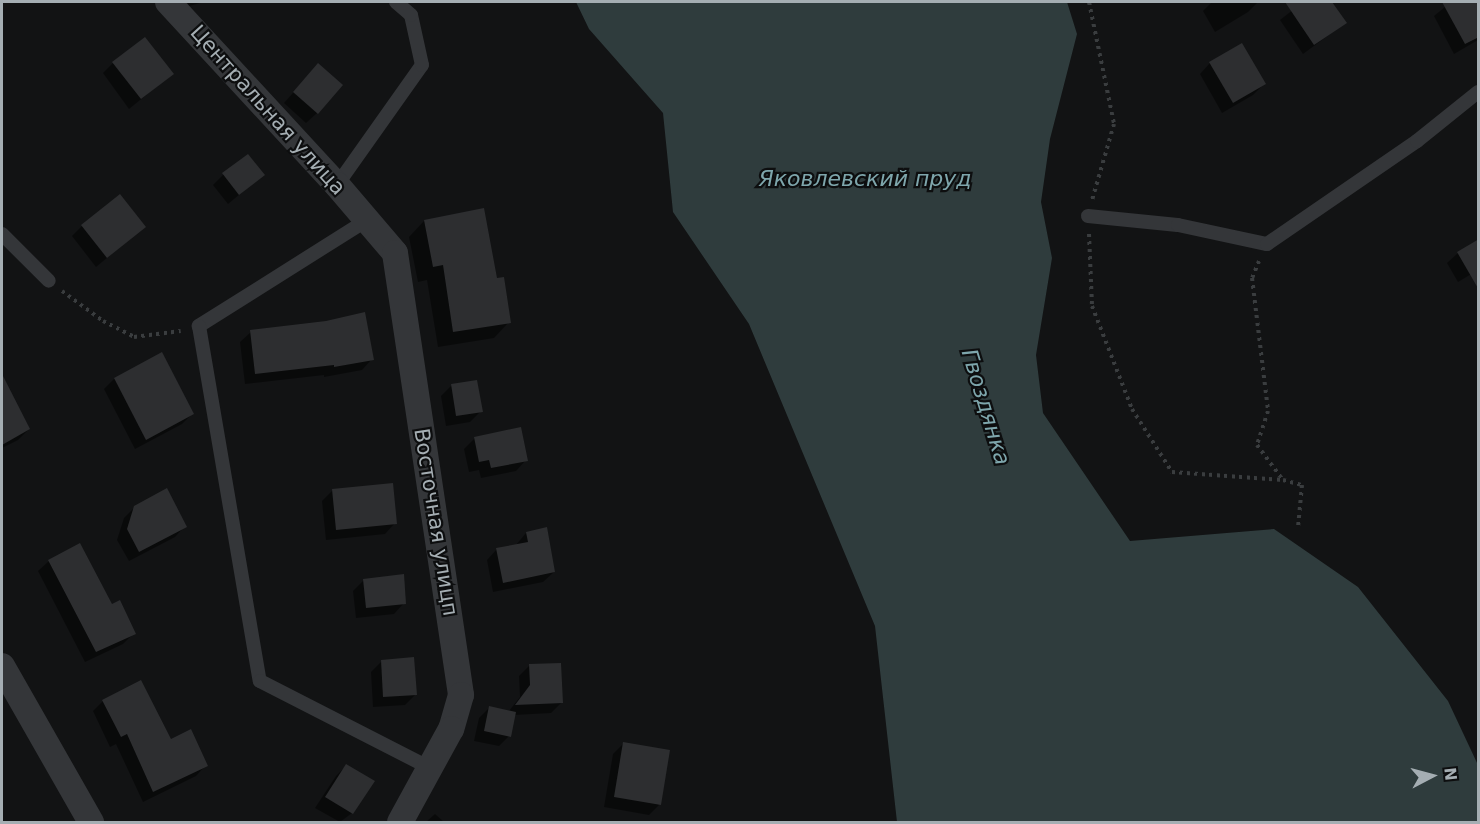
<!DOCTYPE html>
<meta charset="utf-8">
<style>
body{margin:0}
#map{position:relative;width:1480px;height:824px;overflow:hidden;background:#121314;font-family:"DejaVu Sans",sans-serif}
div>[style]{position:absolute}
[style*='--x']{left:calc(var(--x)*1px);top:calc(var(--y)*1px);width:calc(var(--w)*1px);rotate:calc(var(--a)*1deg)}
.water>*{inset:0;background:#2f3c3d}
.shadow>*{inset:0;background:#0007}
.building>*{inset:0;background:#2d2e30}
.path>*{height:4px;margin-top:-2px;transform-origin:0;background:repeating-linear-gradient(90deg,#3a3d3f 0 3px,transparent 0 7.5px)}
.service>*{height:14px;margin:-7px;padding:0 7px;transform-origin:7px;border-radius:7px;background:#343639}
.minor>*{height:26px;margin:-13px;padding:0 13px;transform-origin:13px;border-radius:13px;background:#343639}
span{translate:-50% -50%;white-space:nowrap;text-align:center;line-height:1.15;-webkit-text-stroke:4.5px #0d0e0f;paint-order:stroke}
.street-label{font-size:21px;color:#a5aeb3}
.water-label{font-size:22px;color:#7ea6ac;font-style:italic}
.frame{position:absolute;inset:0;border:3px solid #a5aeb3;pointer-events:none}
.north{position:absolute;left:1402px;top:746px;width:60px;height:60px;-webkit-text-stroke:4px #0d0e0f;paint-order:stroke;rotate:84deg;font-size:16px;font-weight:700;line-height:24px;text-align:center;color:#a5aeb3}
.north::after{content:'';display:block;margin:auto;width:21px;height:27px;background:#a5aeb3;clip-path:polygon(50% 0,100% 100%,50% 72%,0 100%)}
</style>
<div id="map">
<div class="water">
<i style="clip-path:polygon(576px 2px,1067px 2px,1077px 34px,1050px 139px,1041px 202px,1052px 258px,1036px 355px,1043px 413px,1130px 541px,1274px 529px,1358px 587px,1448px 701px,1478px 765px,1478px 822px,897px 822px,875px 626px,749px 324px,673px 212px,663px 113px,589px 29px)"></i>
</div>
<div class="shadow">
<i style="clip-path:polygon(187px 2px,204px 2px,189px 6px)"></i>
<i style="clip-path:polygon(1212px 2px,1258px 2px,1248px 12px,1215px 32px,1203px 11px)"></i>
<i style="clip-path:polygon(1303px 2px,1330px 2px,1345px 23px,1303px 54px,1280px 20px)"></i>
<i style="clip-path:polygon(1451px 2px,1478px 2px,1478px 40px,1454px 54px,1434px 16px)"></i>
<i style="clip-path:polygon(113px 63px,172px 74px,129px 109px,103px 73px)"></i>
<i style="clip-path:polygon(1210px 63px,1264px 84px,1253px 95px,1222px 113px,1200px 74px)"></i>
<i style="clip-path:polygon(308px 76px,317px 113px,306px 123px,284px 103px)"></i>
<i style="clip-path:polygon(223px 175px,263px 175px,228px 204px,213px 185px)"></i>
<i style="clip-path:polygon(424px 221px,496px 279px,509px 322px,494px 338px,438px 347px,427px 280px,418px 282px,409px 237px)"></i>
<i style="clip-path:polygon(82px 226px,144px 227px,96px 267px,72px 236px)"></i>
<i style="clip-path:polygon(1458px 253px,1478px 270px,1458px 282px,1447px 263px)"></i>
<i style="clip-path:polygon(251px 332px,372px 359px,362px 370px,324px 377px,324px 375px,245px 384px,240px 342px)"></i>
<i style="clip-path:polygon(161px 354px,192px 414px,182px 424px,135px 449px,104px 389px,114px 379px)"></i>
<i style="clip-path:polygon(2px 378px,29px 429px,18px 440px,2px 448px)"></i>
<i style="clip-path:polygon(451px 386px,481px 411px,470px 422px,446px 426px,441px 396px)"></i>
<i style="clip-path:polygon(475px 438px,526px 460px,516px 471px,481px 478px,479px 470px,469px 472px,464px 449px)"></i>
<i style="clip-path:polygon(333px 490px,395px 523px,385px 534px,326px 540px,322px 501px)"></i>
<i style="clip-path:polygon(135px 507px,185px 526px,175px 537px,129px 561px,117px 540px,124px 518px)"></i>
<i style="clip-path:polygon(526px 533px,554px 572px,543px 582px,493px 592px,487px 560px,497px 549px,516px 545px)"></i>
<i style="clip-path:polygon(49px 561px,112px 606px,134px 633px,123px 644px,85px 662px,38px 571px)"></i>
<i style="clip-path:polygon(364px 580px,404px 603px,394px 614px,356px 618px,353px 591px)"></i>
<i style="clip-path:polygon(381px 662px,416px 694px,405px 705px,373px 707px,371px 672px)"></i>
<i style="clip-path:polygon(529px 666px,562px 702px,551px 713px,514px 715px,509px 736px,499px 746px,474px 741px,479px 718px,490px 707px,509px 711px,520px 697px,519px 676px)"></i>
<i style="clip-path:polygon(103px 701px,171px 741px,206px 765px,196px 776px,143px 802px,116px 744px,110px 747px,93px 711px)"></i>
<i style="clip-path:polygon(624px 743px,659px 805px,649px 815px,604px 807px,613px 754px)"></i>
<i style="clip-path:polygon(346px 766px,352px 813px,340px 822px,315px 808px,336px 776px)"></i>
<i style="clip-path:polygon(435px 814px,444px 822px,426px 822px)"></i>
</div>
<div class="building">
<i style="clip-path:polygon(1285px 2px,1332px 2px,1347px 23px,1314px 45px)"></i>
<i style="clip-path:polygon(1442px 2px,1479px 2px,1479px 37px,1465px 44px)"></i>
<i style="clip-path:polygon(145px 37px,174px 74px,141px 99px,112px 62px)"></i>
<i style="clip-path:polygon(1242px 43px,1266px 84px,1233px 103px,1209px 62px)"></i>
<i style="clip-path:polygon(318px 63px,343px 85px,318px 114px,293px 92px)"></i>
<i style="clip-path:polygon(248px 154px,265px 175px,239px 195px,222px 173px)"></i>
<i style="clip-path:polygon(120px 194px,146px 227px,107px 258px,81px 225px)"></i>
<i style="clip-path:polygon(484px 208px,497px 278px,504px 277px,511px 323px,453px 332px,443px 265px,433px 267px,424px 220px)"></i>
<i style="clip-path:polygon(1479px 239px,1479px 290px,1457px 252px)"></i>
<i style="clip-path:polygon(365px 312px,374px 360px,334px 367px,334px 365px,255px 374px,250px 330px,326px 321px)"></i>
<i style="clip-path:polygon(162px 352px,194px 414px,146px 440px,114px 378px)"></i>
<i style="clip-path:polygon(2px 374px,30px 429px,2px 445px)"></i>
<i style="clip-path:polygon(477px 380px,483px 412px,456px 416px,451px 384px)"></i>
<i style="clip-path:polygon(521px 427px,528px 461px,491px 468px,489px 460px,479px 462px,474px 437px)"></i>
<i style="clip-path:polygon(393px 483px,397px 524px,336px 530px,332px 489px)"></i>
<i style="clip-path:polygon(167px 488px,187px 527px,139px 552px,127px 529px,134px 506px)"></i>
<i style="clip-path:polygon(547px 527px,555px 572px,503px 583px,496px 548px,528px 542px,526px 532px)"></i>
<i style="clip-path:polygon(80px 543px,112px 604px,120px 600px,136px 634px,96px 652px,48px 560px)"></i>
<i style="clip-path:polygon(404px 574px,406px 604px,366px 608px,363px 579px)"></i>
<i style="clip-path:polygon(414px 657px,417px 695px,383px 697px,381px 660px)"></i>
<i style="clip-path:polygon(561px 663px,563px 703px,515px 705px,530px 685px,529px 664px)"></i>
<i style="clip-path:polygon(141px 680px,171px 739px,191px 729px,208px 766px,153px 792px,127px 734px,121px 737px,102px 700px)"></i>
<i style="clip-path:polygon(489px 706px,516px 712px,511px 737px,484px 731px)"></i>
<i style="clip-path:polygon(623px 742px,670px 750px,661px 805px,614px 797px)"></i>
<i style="clip-path:polygon(346px 764px,375px 781px,353px 814px,325px 797px)"></i>
</div>
<div class="path">
<i style="--x:1089;--y:2;--w:125;--a:78.4"></i>
<i style="--x:1114;--y:124;--w:79;--a:106.1"></i>
<i style="--x:1089;--y:234;--w:72;--a:87.6"></i>
<i style="--x:1092;--y:306;--w:110;--a:68.8"></i>
<i style="--x:1132;--y:409;--w:75;--a:57.6"></i>
<i style="--x:1172;--y:472;--w:111;--a:4.1"></i>
<i style="--x:1259;--y:261;--w:18;--a:112"></i>
<i style="--x:1252;--y:278;--w:134;--a:83.1"></i>
<i style="--x:1268;--y:411;--w:36;--a:108"></i>
<i style="--x:1257;--y:445;--w:44;--a:53.4"></i>
<i style="--x:1283;--y:480;--w:20;--a:15"></i>
<i style="--x:1302;--y:485;--w:42;--a:95.4"></i>
<i style="--x:62;--y:291;--w:51;--a:36.2"></i>
<i style="--x:103;--y:321;--w:35;--a:27"></i>
<i style="--x:134;--y:337;--w:47;--a:-7.3"></i>
</div>
<div class="service">
<i style="--x:337;--y:185;--w:147;--a:-54.7"></i>
<i style="--x:422;--y:65;--w:51;--a:-102.4"></i>
<i style="--x:411;--y:15;--w:20;--a:-139"></i>
<i style="--x:1088;--y:216;--w:90;--a:5.7"></i>
<i style="--x:1178;--y:225;--w:91;--a:12.1"></i>
<i style="--x:1267;--y:244;--w:182;--a:-34.5"></i>
<i style="--x:1417;--y:141;--w:78;--a:-38.8"></i>
<i style="--x:367;--y:220;--w:199;--a:147.8"></i>
<i style="--x:199;--y:326;--w:360;--a:80.3"></i>
<i style="--x:260;--y:681;--w:191;--a:27.1"></i>
<i style="--x:2;--y:234;--w:66;--a:45"></i>
</div>
<div class="minor">
<i style="--x:168;--y:2;--w:249;--a:47.3"></i>
<i style="--x:337;--y:185;--w:89;--a:49.5"></i>
<i style="--x:395;--y:253;--w:447;--a:81.5"></i>
<i style="--x:461;--y:695;--w:35;--a:106"></i>
<i style="--x:451;--y:729;--w:106;--a:118.7"></i>
<i style="--x:2;--y:666;--w:180;--a:60.3"></i>
</div>
<div class="street-label">
<span style="left:268px;top:110px;rotate:48deg">Центральная улица</span>
<span style="left:436px;top:522px;rotate:81deg">Восточная улицп</span>
</div>
<div class="water-label">
<span style="left:865px;top:179px">Яковлевский пруд</span>
<span style="left:986px;top:407px;rotate:73deg">Гвоздянка</span>
</div>
<div class="frame"></div>
<div class="north">N</div>
</div>
